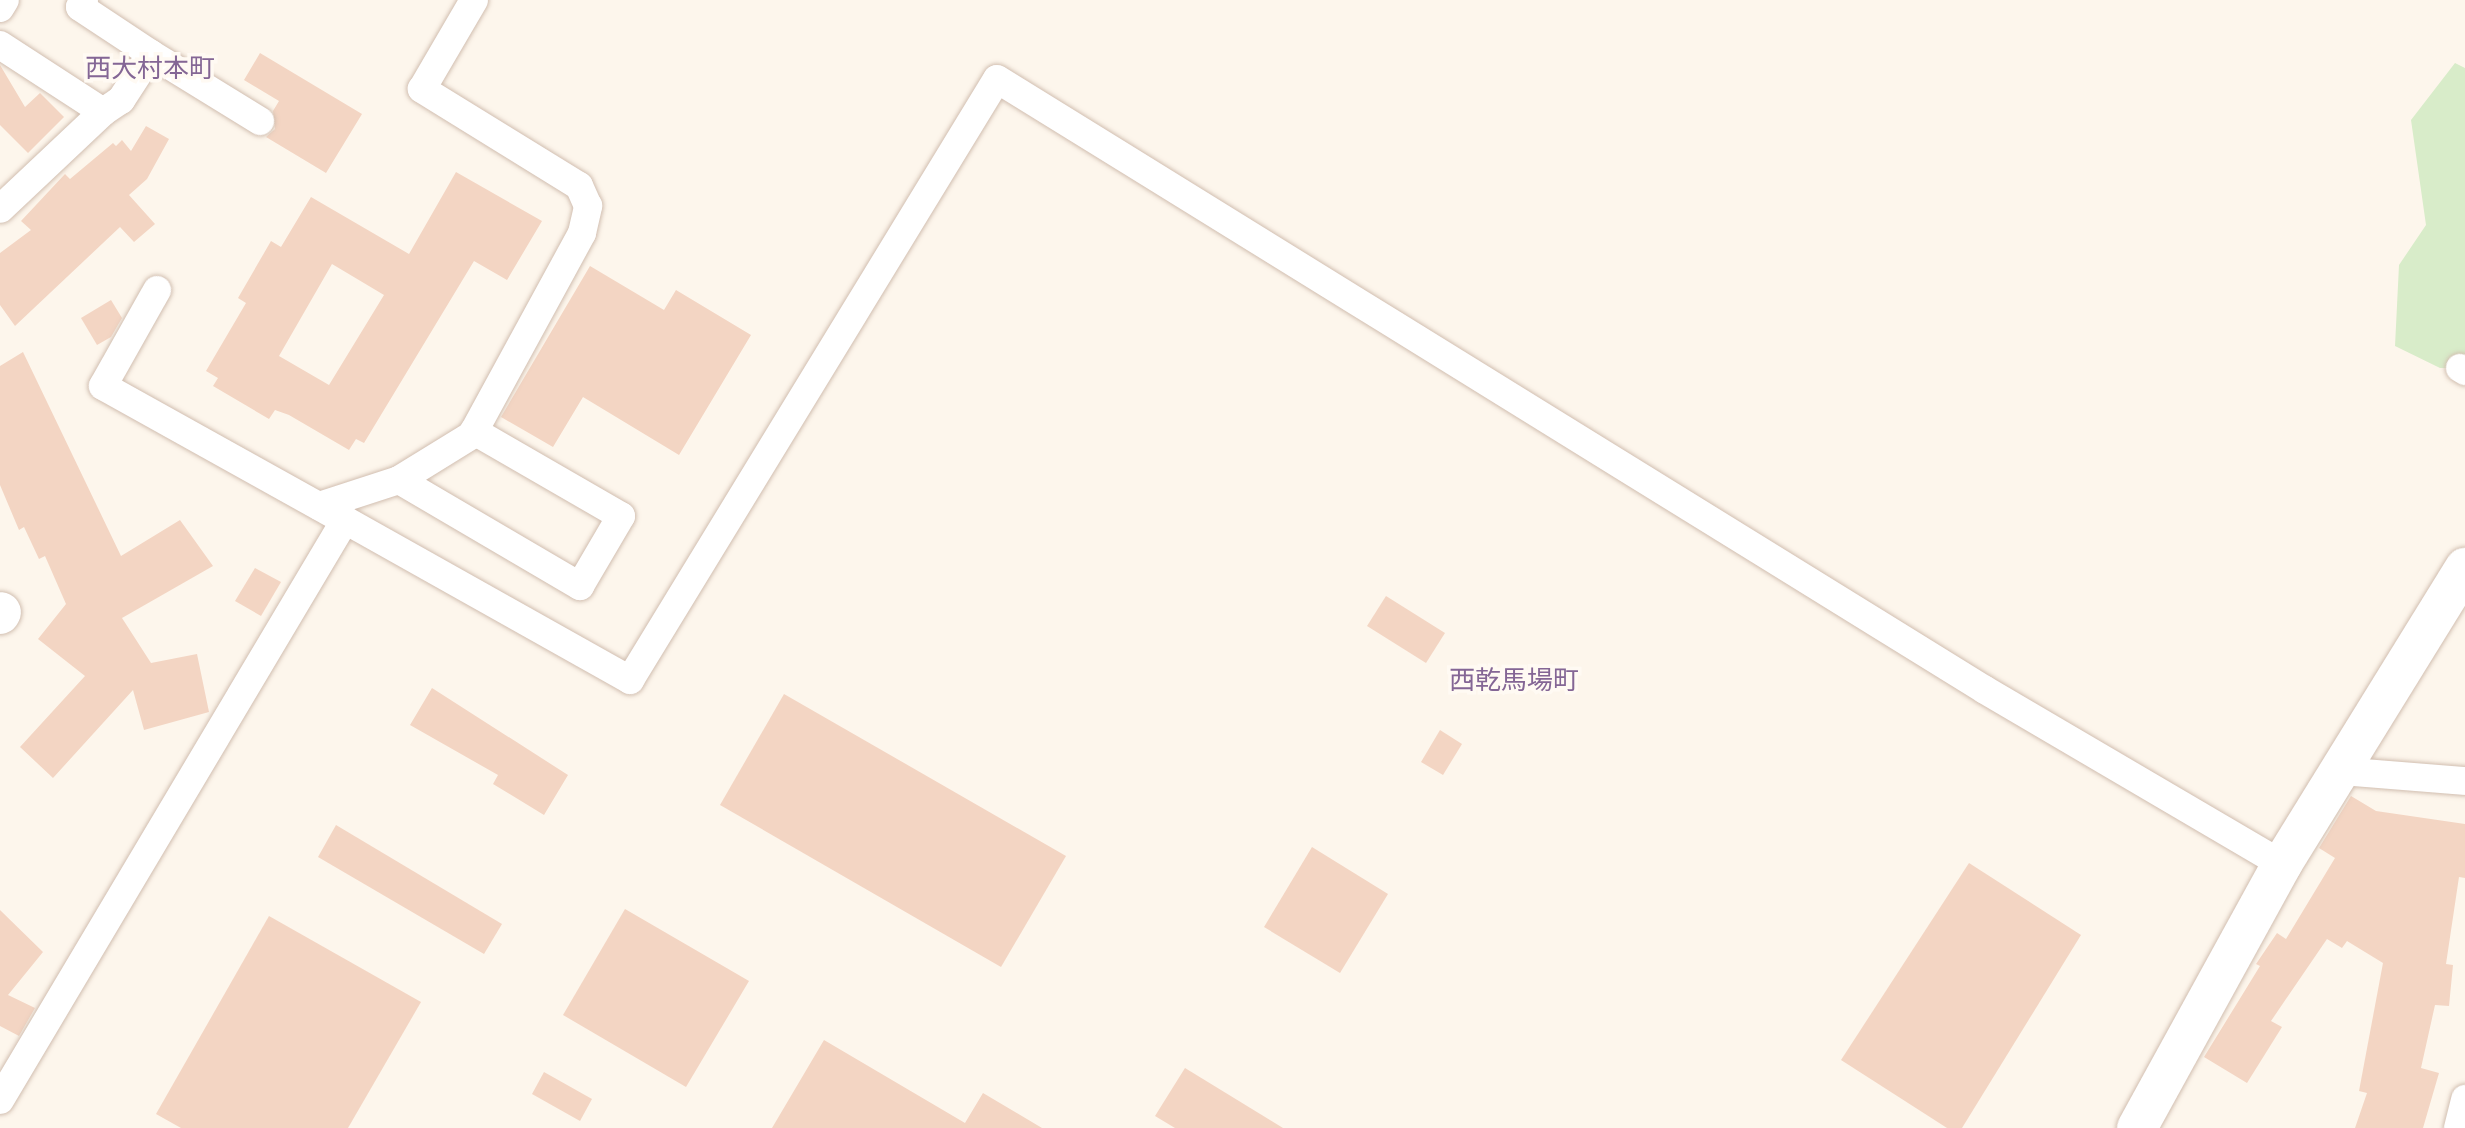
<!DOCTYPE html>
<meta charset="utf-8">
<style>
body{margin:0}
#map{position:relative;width:2465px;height:1128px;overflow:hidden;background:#fdf6ec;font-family:"Fira Sans","Noto Sans JP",sans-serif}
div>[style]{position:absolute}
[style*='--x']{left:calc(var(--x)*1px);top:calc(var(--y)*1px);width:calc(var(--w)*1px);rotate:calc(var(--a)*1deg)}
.green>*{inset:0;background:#d8ecc9}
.building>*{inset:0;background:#f3d5c3}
.roads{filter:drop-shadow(0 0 2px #d1beb0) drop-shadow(0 0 2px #d1beb0)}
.street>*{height:28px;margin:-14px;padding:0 14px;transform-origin:14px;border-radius:14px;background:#fff}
.secondary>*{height:40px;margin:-20px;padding:0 20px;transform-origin:20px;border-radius:20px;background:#fff}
span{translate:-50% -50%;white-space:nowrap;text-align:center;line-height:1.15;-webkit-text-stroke:7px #fffaf3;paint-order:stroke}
.quarter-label{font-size:26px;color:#846695}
</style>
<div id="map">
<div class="green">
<i style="clip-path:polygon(2455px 63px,2465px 68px,2465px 359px,2460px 368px,2440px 368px,2395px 346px,2399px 265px,2426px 225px,2411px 120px)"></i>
</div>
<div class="building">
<i style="clip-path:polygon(260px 53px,362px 114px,326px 173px,266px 137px,275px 129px,273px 111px,279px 101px,244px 80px)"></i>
<i style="clip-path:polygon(0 65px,25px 107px,40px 93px,64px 117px,28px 153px,0 125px)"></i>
<i style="clip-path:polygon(146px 126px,169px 139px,147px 179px,129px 195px,155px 224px,134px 242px,120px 227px,15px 326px,0 305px,0 253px,31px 230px,21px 221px,65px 174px,70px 179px,113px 143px,116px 146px,122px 140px,131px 151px)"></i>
<i style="clip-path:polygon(evenodd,456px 172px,542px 221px,507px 280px,474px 261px,364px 443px,356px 439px,349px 450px,289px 415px,275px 410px,269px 419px,213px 386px,218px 378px,206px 371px,246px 303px,238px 298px,271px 241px,281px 247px,311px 197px,409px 254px,456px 172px,332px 264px,384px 295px,329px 385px,279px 356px,332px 264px)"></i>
<i style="clip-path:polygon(590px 266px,664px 310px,676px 290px,751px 335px,679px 455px,583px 397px,553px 447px,501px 417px)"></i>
<i style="clip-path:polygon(111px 300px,122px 318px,111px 337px,97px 345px,81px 318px)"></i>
<i style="clip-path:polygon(23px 352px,121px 556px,180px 520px,213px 566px,122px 618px,151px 663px,197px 654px,209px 712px,144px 730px,133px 690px,53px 778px,20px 747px,85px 676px,38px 639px,66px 604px,45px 556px,39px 559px,24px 527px,19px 530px,0 485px,0 366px)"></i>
<i style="clip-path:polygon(255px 568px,281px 582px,261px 616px,235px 601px)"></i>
<i style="clip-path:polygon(1386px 596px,1445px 633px,1426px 663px,1367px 626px)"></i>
<i style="clip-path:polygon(432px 688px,568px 775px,544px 815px,493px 784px,498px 775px,410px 725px)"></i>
<i style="clip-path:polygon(784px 694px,1066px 856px,1001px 967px,720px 805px)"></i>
<i style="clip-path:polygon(1440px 730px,1462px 744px,1443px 775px,1421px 762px)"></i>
<i style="clip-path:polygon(2351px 796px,2376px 811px,2465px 824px,2465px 878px,2459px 877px,2446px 964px,2453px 965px,2449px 1006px,2435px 1005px,2421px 1068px,2439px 1073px,2423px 1128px,2355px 1128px,2367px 1093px,2359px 1091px,2383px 963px,2347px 941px,2342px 948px,2327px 939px,2271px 1021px,2282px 1027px,2247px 1083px,2204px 1057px,2260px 966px,2256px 964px,2277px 933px,2286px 939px,2335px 858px,2319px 848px)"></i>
<i style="clip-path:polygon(336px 825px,502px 924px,484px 954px,318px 857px)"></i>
<i style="clip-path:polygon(1312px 847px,1388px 894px,1340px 973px,1264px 927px)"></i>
<i style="clip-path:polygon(1969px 863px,2081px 935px,1962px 1128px,1947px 1128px,1841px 1060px)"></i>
<i style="clip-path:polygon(625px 909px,749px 981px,686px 1087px,563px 1015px)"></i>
<i style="clip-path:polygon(0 910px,43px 952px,8px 995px,35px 1008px,19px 1036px,0 1026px)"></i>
<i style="clip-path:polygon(269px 916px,421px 1002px,348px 1128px,181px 1128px,156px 1114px)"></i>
<i style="clip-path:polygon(824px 1040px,965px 1123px,983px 1093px,1042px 1128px,772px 1128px)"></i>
<i style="clip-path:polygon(1185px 1068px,1283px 1128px,1175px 1128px,1155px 1116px)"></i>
<i style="clip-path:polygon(544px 1072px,592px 1099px,580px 1121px,532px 1094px)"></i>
</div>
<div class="roads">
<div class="street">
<i style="--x:84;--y:0;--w:8;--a:120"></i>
<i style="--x:80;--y:7;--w:85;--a:33.5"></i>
<i style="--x:0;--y:8;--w:9;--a:-58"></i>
<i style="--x:0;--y:45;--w:123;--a:33"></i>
<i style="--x:103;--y:112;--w:141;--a:136.7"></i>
<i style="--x:103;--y:112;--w:22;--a:-34"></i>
<i style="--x:121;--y:100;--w:55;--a:-56.9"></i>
<i style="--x:151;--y:54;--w:128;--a:31.6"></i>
<i style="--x:157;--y:290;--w:110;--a:119.4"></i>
<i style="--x:103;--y:386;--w:265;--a:29.1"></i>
<i style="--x:2460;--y:368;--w:6;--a:31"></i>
<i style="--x:399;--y:480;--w:210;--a:30.4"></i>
<i style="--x:580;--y:586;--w:81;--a:-59.6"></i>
<i style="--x:621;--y:516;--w:170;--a:-150"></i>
<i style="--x:319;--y:506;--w:84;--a:-18"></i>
<i style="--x:399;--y:480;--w:86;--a:-31.7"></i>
<i style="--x:472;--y:435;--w:230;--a:-61.4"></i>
<i style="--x:582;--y:233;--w:28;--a:-77"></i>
<i style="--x:588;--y:206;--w:22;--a:-114"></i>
<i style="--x:579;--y:186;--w:185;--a:-148.3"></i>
<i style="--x:422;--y:89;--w:103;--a:-59.7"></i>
<i style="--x:2340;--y:771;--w:125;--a:4.6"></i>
<i style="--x:0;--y:1100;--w:675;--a:-59.25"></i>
<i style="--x:345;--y:520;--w:327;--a:29.3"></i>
<i style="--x:630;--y:680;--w:704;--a:-58.59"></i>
<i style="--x:997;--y:79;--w:1162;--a:31.73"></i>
<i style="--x:1985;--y:690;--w:344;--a:30.4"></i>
<i style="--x:2458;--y:1128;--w:30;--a:-76"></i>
</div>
<div class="secondary">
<i style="--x:0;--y:614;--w:2;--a:-63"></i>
<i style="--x:2137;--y:1128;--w:301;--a:-61.2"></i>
<i style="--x:2282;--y:864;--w:348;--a:-58.3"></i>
</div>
</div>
<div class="quarter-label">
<span style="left:150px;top:69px">西大村本町</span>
<span style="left:1514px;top:681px">西乾馬場町</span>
</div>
</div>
